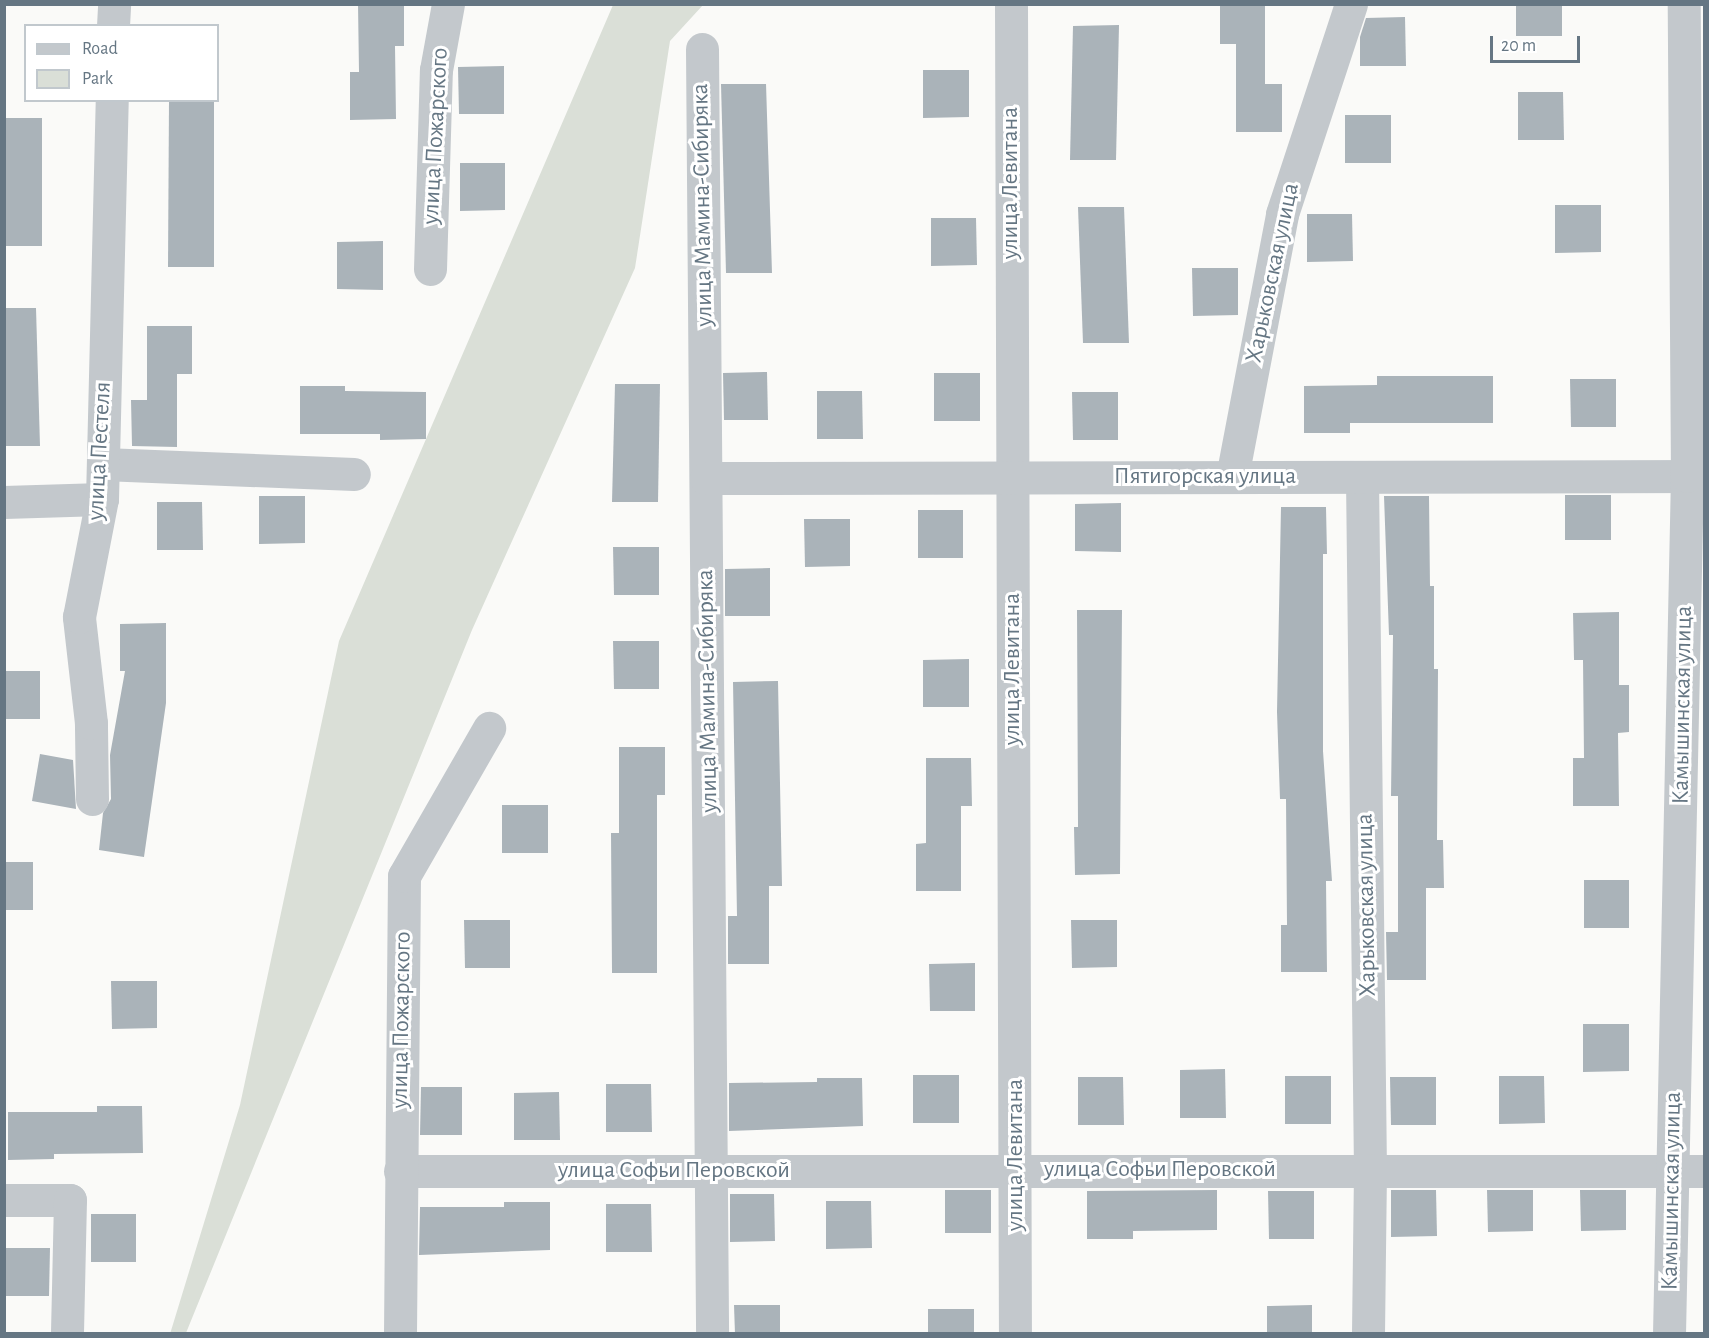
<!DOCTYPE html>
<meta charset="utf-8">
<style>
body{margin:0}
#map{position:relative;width:1709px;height:1338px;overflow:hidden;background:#fafaf8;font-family:"Alegreya Sans",sans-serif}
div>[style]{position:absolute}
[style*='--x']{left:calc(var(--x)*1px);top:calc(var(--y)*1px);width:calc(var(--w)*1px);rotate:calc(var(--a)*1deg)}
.green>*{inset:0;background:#dadfd7}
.building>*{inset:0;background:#aab3b9}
.minor>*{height:33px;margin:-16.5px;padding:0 16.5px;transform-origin:16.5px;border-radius:16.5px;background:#c3c8cc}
span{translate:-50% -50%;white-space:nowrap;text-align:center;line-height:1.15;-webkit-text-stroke:6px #fff;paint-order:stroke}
.street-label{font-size:24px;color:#657683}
.frame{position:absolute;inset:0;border:6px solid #657683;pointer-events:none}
.legend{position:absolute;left:24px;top:24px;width:195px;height:78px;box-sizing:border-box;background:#fff;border:2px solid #c1c8cd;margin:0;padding:8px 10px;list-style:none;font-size:18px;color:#657683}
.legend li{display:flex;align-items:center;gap:12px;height:30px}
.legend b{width:30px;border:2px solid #c1c8cd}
.scale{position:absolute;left:1490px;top:36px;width:90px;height:27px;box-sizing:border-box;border:3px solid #657683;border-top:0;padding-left:8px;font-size:18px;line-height:21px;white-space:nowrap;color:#657683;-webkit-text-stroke:4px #fff;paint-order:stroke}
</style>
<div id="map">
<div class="green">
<i style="clip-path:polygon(613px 5px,703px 5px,670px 41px,635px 268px,472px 630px,186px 1333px,170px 1334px,240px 1105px,339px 641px)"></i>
</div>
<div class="building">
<i style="clip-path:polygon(358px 4px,404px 4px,404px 46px,395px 46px,396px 119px,350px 120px,350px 72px,359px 72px)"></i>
<i style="clip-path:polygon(1220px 4px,1265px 4px,1265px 84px,1282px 84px,1282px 132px,1236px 132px,1236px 44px,1220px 44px)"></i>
<i style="clip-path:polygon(1516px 4px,1562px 4px,1562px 36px,1516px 36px)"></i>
<i style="clip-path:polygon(1405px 17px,1406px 66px,1360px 66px,1360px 37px,1366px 18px)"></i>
<i style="clip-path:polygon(1119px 25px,1116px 160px,1070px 160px,1073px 26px)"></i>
<i style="clip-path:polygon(504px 66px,504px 114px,459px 114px,458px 67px)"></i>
<i style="clip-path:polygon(923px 70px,969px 70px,969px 117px,923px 118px)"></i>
<i style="clip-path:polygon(721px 84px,766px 84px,772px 273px,726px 273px)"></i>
<i style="clip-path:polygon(1518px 92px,1563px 92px,1564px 140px,1518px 140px)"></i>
<i style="clip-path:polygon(169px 100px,214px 100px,214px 267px,168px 267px)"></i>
<i style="clip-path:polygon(1345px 115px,1391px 115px,1391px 163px,1345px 163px)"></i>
<i style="clip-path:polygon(4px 118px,42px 118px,42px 246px,4px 246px)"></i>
<i style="clip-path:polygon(460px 163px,505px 163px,505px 210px,460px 211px)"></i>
<i style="clip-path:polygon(1555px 205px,1601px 205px,1601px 252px,1555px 253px)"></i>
<i style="clip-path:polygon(1078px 207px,1124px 207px,1129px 343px,1083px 343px)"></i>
<i style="clip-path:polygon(1307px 214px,1352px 214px,1353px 261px,1307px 262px)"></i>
<i style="clip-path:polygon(931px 218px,976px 218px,977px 265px,931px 266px)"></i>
<i style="clip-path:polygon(383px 241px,383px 290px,337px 289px,337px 242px)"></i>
<i style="clip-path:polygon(1192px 268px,1238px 268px,1238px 315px,1193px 316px)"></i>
<i style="clip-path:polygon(4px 308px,36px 308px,40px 446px,4px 446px)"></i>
<i style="clip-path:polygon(147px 326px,192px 326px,192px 374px,177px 374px,177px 447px,132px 446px,131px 400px,147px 400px)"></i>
<i style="clip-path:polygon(767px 372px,768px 420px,724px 420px,723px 373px)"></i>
<i style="clip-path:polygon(934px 373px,980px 373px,980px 421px,934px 421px)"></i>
<i style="clip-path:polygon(1377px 376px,1493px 376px,1493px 423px,1350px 423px,1350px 433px,1304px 433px,1304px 386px,1377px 385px)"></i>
<i style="clip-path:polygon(1570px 379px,1616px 379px,1616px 427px,1571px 427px)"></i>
<i style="clip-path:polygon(615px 384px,660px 384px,658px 502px,612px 502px)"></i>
<i style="clip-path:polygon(300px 386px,345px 386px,345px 391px,426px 392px,426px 439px,380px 440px,380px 434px,300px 434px)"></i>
<i style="clip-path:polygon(817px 391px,862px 391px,863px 439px,817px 439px)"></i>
<i style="clip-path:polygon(1072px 392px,1118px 392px,1118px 440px,1073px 440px)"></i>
<i style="clip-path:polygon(1565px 495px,1611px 495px,1611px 540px,1565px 540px)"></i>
<i style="clip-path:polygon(259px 496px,305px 496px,305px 543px,259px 544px)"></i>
<i style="clip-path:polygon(1384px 496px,1429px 496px,1430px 586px,1434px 586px,1434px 669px,1438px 669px,1437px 840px,1443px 840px,1444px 888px,1426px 888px,1426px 980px,1387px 980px,1386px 932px,1398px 932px,1398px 796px,1391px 796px,1393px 635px,1389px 635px)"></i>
<i style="clip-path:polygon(157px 502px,202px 502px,203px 550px,157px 550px)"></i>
<i style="clip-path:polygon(1121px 503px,1121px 552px,1075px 551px,1075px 504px)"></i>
<i style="clip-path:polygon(1281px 507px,1326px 507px,1327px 554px,1323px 554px,1323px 751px,1332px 881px,1326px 881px,1327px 972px,1281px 972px,1281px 925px,1287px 925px,1286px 799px,1280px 799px,1277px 712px)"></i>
<i style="clip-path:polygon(918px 510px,963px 510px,963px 558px,918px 558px)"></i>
<i style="clip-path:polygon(804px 519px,850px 519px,850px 566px,805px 567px)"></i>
<i style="clip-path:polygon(613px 547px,659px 547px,659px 595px,614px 595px)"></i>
<i style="clip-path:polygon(770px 568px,770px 616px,725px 616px,725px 569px)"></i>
<i style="clip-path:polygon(1077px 610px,1122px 610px,1120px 874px,1075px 875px,1074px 827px,1078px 827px)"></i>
<i style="clip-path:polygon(1619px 612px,1619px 685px,1629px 685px,1629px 732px,1618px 733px,1619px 806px,1573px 806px,1573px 758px,1584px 758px,1583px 660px,1574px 660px,1573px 613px)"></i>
<i style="clip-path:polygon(166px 623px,166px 703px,144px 857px,99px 850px,103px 813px,111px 799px,110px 755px,125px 671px,120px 671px,120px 624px)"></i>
<i style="clip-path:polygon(613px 641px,659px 641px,659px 689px,614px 689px)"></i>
<i style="clip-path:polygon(969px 659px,969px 707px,923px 707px,923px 660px)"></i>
<i style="clip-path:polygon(4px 671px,40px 671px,40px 719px,4px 719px)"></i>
<i style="clip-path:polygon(778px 681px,782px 886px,769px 886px,769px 964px,728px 964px,728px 916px,737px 916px,733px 682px)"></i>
<i style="clip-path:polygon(619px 747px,665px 747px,665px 795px,657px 795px,657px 973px,612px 973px,611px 833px,619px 833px)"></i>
<i style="clip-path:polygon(40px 754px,73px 760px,76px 809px,32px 801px)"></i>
<i style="clip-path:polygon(926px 758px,971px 758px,972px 806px,961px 806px,961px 891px,916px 891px,916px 844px,926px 843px)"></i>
<i style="clip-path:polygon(502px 805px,548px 805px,548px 853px,502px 853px)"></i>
<i style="clip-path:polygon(4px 862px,33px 862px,33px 910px,4px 910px)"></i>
<i style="clip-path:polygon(1584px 880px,1629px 880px,1629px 928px,1584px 928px)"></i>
<i style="clip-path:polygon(464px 920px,510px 920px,510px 968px,465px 968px)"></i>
<i style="clip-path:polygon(1071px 920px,1117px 920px,1117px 967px,1072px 968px)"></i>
<i style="clip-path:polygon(975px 963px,975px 1011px,930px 1011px,929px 964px)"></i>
<i style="clip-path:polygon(111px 981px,157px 981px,157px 1028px,112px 1029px)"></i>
<i style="clip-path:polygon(1583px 1024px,1629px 1024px,1629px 1071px,1583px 1072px)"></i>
<i style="clip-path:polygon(1225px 1069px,1226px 1118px,1180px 1118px,1180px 1070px)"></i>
<i style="clip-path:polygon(913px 1075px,959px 1075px,959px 1123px,913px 1123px)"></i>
<i style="clip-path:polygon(1285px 1076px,1331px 1076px,1331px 1124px,1285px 1124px)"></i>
<i style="clip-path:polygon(1499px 1076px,1544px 1076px,1545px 1123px,1499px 1124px)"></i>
<i style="clip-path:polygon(1078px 1077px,1123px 1077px,1124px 1125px,1078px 1125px)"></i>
<i style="clip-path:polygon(1390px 1077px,1436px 1077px,1436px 1125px,1391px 1125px)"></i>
<i style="clip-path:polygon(817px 1078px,862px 1078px,863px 1126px,729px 1131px,729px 1083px,817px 1082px)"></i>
<i style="clip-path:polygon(606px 1084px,651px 1084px,652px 1132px,606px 1132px)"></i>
<i style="clip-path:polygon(421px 1087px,462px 1087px,462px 1135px,420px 1135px)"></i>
<i style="clip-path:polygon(559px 1092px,560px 1140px,514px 1140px,514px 1093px)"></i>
<i style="clip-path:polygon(97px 1106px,142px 1106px,143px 1153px,54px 1154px,54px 1159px,8px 1160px,8px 1112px,97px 1112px)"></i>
<i style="clip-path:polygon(945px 1190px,991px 1190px,991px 1233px,945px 1233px)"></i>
<i style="clip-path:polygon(1217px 1190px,1217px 1230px,1133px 1231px,1133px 1239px,1087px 1239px,1087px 1191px)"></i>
<i style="clip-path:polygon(1391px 1190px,1436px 1190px,1437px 1236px,1391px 1237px)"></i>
<i style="clip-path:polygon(1487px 1190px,1533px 1190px,1533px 1231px,1488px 1232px)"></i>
<i style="clip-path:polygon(1580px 1190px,1626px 1190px,1626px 1230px,1581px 1231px)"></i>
<i style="clip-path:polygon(1268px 1191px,1314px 1191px,1314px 1239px,1269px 1239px)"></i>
<i style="clip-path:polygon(730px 1194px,774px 1194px,775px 1241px,730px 1242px)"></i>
<i style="clip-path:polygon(826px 1201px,871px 1201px,872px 1248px,826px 1249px)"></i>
<i style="clip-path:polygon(504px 1202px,550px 1202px,550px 1250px,419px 1255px,420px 1207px,504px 1207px)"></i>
<i style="clip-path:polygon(606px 1204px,651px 1204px,652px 1252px,606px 1252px)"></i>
<i style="clip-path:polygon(91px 1214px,136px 1214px,136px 1262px,91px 1262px)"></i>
<i style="clip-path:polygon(6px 1248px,50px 1248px,49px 1296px,6px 1296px)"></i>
<i style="clip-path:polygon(734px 1305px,780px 1305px,780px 1334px,735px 1334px)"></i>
<i style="clip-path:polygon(1312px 1305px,1312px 1334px,1267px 1334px,1267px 1306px)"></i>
<i style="clip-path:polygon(928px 1309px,974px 1309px,974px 1334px,928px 1334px)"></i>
</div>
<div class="minor">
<i style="--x:1011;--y:4;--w:1330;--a:89.83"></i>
<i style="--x:113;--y:26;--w:22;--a:-87"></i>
<i style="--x:702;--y:49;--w:1285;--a:89.55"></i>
<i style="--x:430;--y:269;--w:199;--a:-88.3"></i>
<i style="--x:436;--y:70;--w:67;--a:-79.7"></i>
<i style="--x:103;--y:464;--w:251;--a:2.3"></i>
<i style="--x:1232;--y:477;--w:268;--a:-79.2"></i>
<i style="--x:1282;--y:214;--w:221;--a:-71.8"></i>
<i style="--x:1362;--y:477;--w:693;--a:89.34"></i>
<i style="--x:1370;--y:1170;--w:164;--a:90.7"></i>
<i style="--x:706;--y:478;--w:998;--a:-0.11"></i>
<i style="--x:4;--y:502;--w:98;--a:-1.8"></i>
<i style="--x:92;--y:799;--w:76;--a:-90.8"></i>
<i style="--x:91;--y:723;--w:107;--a:-96.5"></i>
<i style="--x:79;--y:617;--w:120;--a:-79"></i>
<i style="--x:102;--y:499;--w:399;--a:-88.6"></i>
<i style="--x:400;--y:1171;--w:1304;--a:0"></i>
<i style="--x:4;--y:1200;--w:66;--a:0"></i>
<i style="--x:70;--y:1200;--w:133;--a:91.3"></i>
<i style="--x:400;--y:1334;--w:458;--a:-89.5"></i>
<i style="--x:404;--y:876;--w:171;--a:-60.1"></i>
<i style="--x:1669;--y:1334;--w:858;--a:-88.8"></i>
<i style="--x:1687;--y:476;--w:472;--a:-90.4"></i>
</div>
<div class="street-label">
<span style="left:436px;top:136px;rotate:-87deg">улица Пожарского</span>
<span style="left:1011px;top:183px;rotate:-90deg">улица Левитана</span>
<span style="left:703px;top:205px;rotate:-91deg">улица Мамина-Сибиряка</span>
<span style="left:1273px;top:273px;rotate:-78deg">Харьковская улица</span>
<span style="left:100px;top:451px;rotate:-87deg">улица Пестеля</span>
<span style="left:1205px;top:477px">Пятигорская улица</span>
<span style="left:1013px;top:669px;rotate:-90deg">улица Левитана</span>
<span style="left:708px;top:691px;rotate:-91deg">улица Мамина-Сибиряка</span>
<span style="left:1683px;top:705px;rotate:-89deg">Камышинская улица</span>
<span style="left:1367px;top:905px;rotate:-91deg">Харьковская улица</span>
<span style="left:402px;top:1020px;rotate:-89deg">улица Пожарского</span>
<span style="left:1016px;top:1155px;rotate:-90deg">улица Левитана</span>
<span style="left:1160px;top:1170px">улица Софьи Перовской</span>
<span style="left:674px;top:1171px">улица Софьи Перовской</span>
<span style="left:1672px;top:1191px;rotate:-89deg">Камышинская улица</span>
</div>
<div class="frame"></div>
<ul class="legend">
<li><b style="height:8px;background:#c3c8cc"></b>Road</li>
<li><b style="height:16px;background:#dadfd7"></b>Park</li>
</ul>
<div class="scale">20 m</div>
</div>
